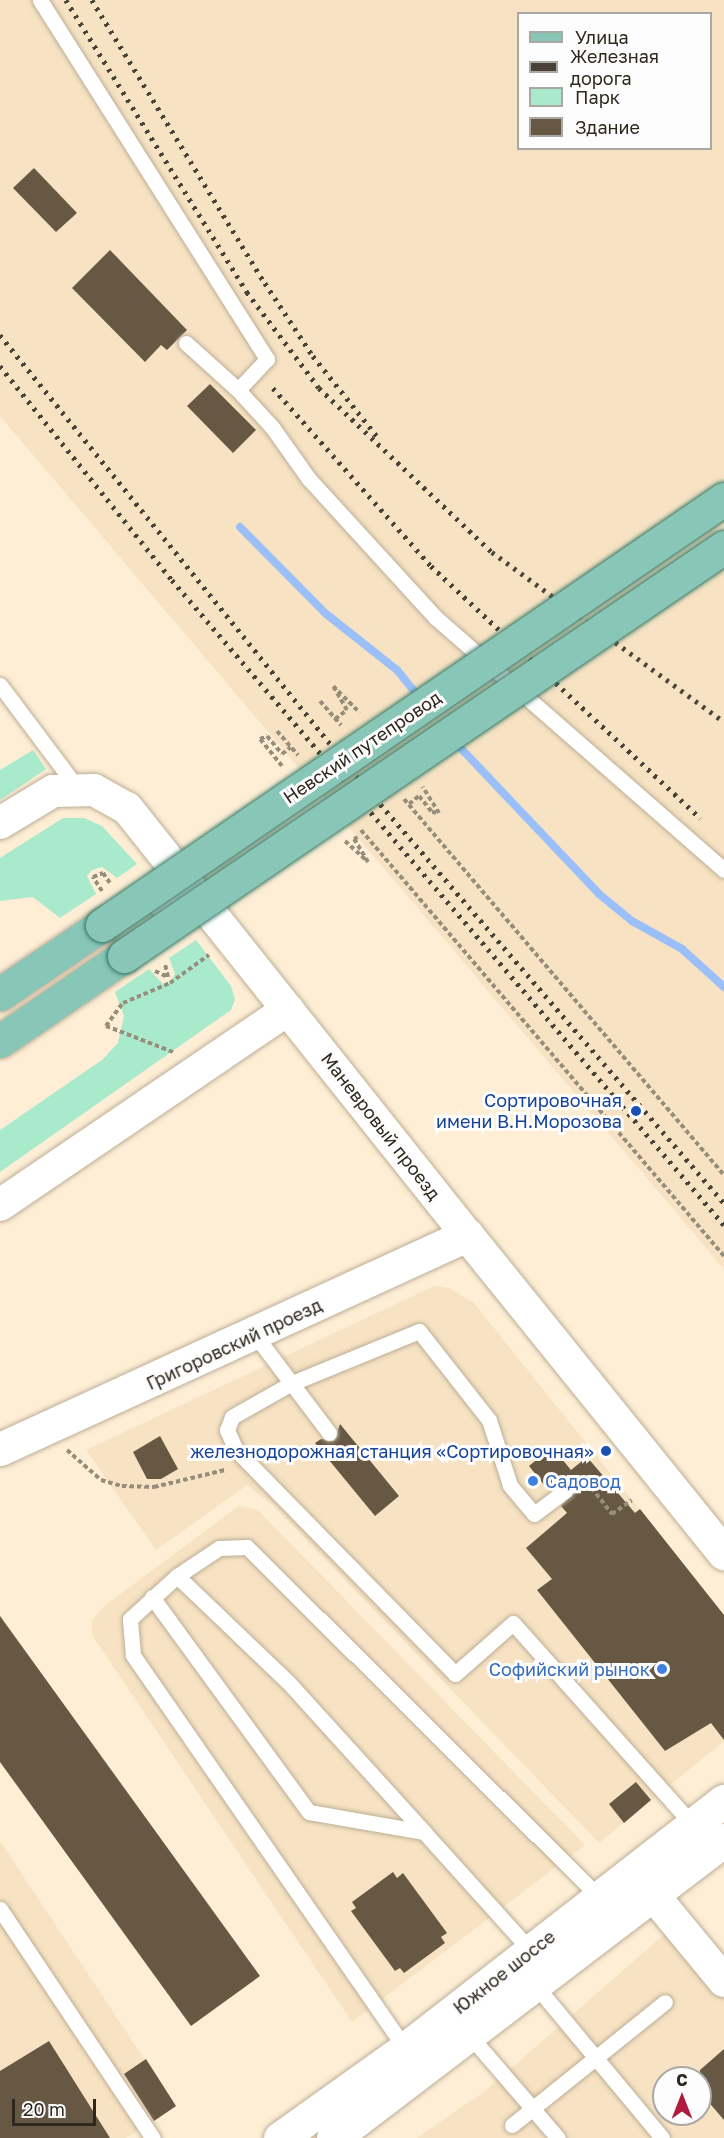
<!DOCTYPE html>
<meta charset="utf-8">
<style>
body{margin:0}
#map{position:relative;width:724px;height:2138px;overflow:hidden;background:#fdeed5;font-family:"Golos Text",sans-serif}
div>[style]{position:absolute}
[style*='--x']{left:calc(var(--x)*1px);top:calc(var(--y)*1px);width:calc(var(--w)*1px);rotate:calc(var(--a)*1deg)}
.built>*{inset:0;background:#f7e3c3}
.green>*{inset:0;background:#a8eacb}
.stream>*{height:8px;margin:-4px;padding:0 4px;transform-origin:4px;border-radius:4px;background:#9bc0f9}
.building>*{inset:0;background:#665843}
.path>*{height:4px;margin-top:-2px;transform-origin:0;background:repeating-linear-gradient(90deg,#978d7b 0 4.5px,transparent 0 7.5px)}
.roads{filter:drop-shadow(0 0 2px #bdae97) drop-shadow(0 0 2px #bdae97)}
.service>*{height:15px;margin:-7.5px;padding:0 7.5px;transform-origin:7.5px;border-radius:7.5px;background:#fff}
.minor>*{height:32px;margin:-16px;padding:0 16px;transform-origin:16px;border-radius:16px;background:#fff}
.tertiary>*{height:33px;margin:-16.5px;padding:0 16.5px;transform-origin:16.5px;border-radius:16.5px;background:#fff}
.primary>*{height:33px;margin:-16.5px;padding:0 16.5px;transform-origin:16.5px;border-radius:16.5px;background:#88c6b8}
.rail>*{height:4.5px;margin-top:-2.25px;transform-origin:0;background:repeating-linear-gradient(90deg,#4a4236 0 3px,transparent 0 9px)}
.bridges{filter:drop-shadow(0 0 2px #357664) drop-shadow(0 0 2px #357664)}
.primary-bridge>*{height:33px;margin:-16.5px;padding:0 16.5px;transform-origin:16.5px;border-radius:16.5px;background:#88c6b8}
.dots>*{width:16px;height:16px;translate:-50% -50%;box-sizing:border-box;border:3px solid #fdfdfd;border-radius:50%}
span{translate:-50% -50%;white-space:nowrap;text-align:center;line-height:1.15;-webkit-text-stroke:6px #fdfdfd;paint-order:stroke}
.street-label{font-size:18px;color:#2e281e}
.transit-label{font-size:18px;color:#164399}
.right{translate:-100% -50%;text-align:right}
.shop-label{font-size:18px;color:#366cbe}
.left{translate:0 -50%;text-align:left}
.legend{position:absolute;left:517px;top:12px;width:195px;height:138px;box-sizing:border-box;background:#fdfdfd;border:2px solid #aaa8a4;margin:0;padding:8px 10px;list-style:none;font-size:18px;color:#2e281e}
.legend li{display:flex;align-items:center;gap:12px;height:30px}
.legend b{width:30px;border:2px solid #aaa8a4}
.north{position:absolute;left:652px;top:2066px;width:60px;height:60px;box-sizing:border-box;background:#fdfdfd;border:2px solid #aaa8a4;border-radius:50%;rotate:0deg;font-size:16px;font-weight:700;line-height:24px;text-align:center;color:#2e281e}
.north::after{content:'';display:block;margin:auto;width:21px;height:27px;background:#af1c40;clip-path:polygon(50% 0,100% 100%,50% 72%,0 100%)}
.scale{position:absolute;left:12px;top:2099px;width:84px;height:27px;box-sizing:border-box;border:3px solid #2e281e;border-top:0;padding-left:8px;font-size:18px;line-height:21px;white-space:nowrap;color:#2e281e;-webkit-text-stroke:4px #fdfdfd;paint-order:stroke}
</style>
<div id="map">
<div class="built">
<i style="clip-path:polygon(evenodd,0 0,724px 0,724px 1269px,0 416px,0 0,518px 14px,710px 14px,710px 148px,518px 148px,518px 14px)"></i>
<i style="clip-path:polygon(434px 1286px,449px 1288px,474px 1303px,724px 1615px,724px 1741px,599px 1843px,274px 1506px,247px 1485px,156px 1550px,86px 1450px)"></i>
<i style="clip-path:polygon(239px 1506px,258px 1510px,585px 1845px,352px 2022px,92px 1635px,92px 1620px,104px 1606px)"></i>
<i style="clip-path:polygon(0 1841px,176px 2107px,126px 2138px,0 2138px)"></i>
<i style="clip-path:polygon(evenodd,668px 1931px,724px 1998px,724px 2138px,417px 2138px,485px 2091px,668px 1931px,664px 2078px,700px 2078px,700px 2114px,664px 2114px,664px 2078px)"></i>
</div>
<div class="green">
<i style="clip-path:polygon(33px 750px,46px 769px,0 800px,0 770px)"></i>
<i style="clip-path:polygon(63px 818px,84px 818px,102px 826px,137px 864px,117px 878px,102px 867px,92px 870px,87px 876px,96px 894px,60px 918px,33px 897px,0 901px,0 858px)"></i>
<i style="clip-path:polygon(196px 940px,231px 986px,235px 999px,231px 1010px,0 1172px,0 1130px,102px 1060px,118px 1043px,124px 1016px,115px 992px,149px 969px,163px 984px,170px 982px,175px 974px,169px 958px)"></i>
</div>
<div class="stream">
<i style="--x:240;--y:527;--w:121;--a:45.3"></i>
<i style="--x:325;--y:613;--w:92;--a:38.4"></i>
<i style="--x:397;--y:670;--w:38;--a:51"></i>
<i style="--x:453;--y:740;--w:212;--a:46.5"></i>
<i style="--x:599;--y:894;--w:43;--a:39.3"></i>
<i style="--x:632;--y:921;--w:57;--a:29.2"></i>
<i style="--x:682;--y:949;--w:57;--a:42.1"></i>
</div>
<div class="building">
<i style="clip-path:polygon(34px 168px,77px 213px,56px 232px,13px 188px)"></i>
<i style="clip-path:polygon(110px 250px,187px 330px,167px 350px,161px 345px,145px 362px,72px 288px)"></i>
<i style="clip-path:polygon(210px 384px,256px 430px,233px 453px,187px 406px)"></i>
<i style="clip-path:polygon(340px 1424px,399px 1496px,375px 1516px,315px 1443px,321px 1439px,334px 1441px)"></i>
<i style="clip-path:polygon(160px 1436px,178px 1469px,161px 1479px,147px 1479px,133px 1452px)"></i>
<i style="clip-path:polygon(552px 1447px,571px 1470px,587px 1457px,635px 1513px,640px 1509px,724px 1615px,724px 1740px,711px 1723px,665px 1751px,537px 1590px,552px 1579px,526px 1548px,567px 1513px,561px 1506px,576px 1489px,565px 1480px,549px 1491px,529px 1466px)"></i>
<i style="clip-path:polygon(0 1616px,260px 1976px,191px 2026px,0 1762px)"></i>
<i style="clip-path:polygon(636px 1782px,651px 1800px,624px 1823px,609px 1804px)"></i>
<i style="clip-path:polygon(393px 1872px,397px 1878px,403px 1873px,447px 1933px,441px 1937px,445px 1943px,404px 1973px,400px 1968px,395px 1971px,351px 1911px,356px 1908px,352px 1902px)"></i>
<i style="clip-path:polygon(49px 2041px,110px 2138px,0 2138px,0 2071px)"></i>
<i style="clip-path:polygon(724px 2049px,724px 2120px,700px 2092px,700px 2070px)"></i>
<i style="clip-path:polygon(146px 2059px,176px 2106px,154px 2121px,124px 2074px)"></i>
</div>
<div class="path">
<i style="--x:320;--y:701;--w:32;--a:49"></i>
<i style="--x:335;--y:719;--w:15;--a:-37"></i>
<i style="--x:347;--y:710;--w:28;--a:-120"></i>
<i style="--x:333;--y:686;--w:38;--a:45"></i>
<i style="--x:277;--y:731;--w:32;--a:49"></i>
<i style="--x:282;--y:766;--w:35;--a:-129"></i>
<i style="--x:260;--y:739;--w:8;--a:-23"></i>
<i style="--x:267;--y:736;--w:23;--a:50"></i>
<i style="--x:282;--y:754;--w:11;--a:-38"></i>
<i style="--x:404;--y:799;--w:494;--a:49.6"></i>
<i style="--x:409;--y:804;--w:13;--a:-39"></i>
<i style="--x:419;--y:796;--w:21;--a:51"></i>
<i style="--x:432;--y:812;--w:7;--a:8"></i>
<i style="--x:439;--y:813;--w:31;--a:-122"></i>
<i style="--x:361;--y:830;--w:560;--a:49.57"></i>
<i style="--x:345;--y:841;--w:31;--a:42"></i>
<i style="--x:368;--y:862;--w:27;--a:-121"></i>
<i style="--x:354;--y:839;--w:4;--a:-27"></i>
<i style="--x:102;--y:891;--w:17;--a:-123"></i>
<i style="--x:93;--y:877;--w:11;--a:-22"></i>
<i style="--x:103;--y:873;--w:12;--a:55"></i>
<i style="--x:155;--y:971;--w:14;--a:25"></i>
<i style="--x:168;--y:977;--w:13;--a:-103"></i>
<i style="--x:173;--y:1052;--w:72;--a:-158.8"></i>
<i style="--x:106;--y:1026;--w:29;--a:-54"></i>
<i style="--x:123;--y:1003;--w:51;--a:-23.1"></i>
<i style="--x:170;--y:983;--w:48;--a:-35.7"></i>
<i style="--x:67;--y:1450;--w:45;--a:41.4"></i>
<i style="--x:101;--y:1480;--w:22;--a:16"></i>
<i style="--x:122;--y:1486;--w:32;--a:2"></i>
<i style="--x:154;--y:1487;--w:73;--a:-13.5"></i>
<i style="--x:587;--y:1482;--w:41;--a:52"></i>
<i style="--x:612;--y:1514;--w:24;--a:-35"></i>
</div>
<div class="roads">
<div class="service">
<i style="--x:40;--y:0;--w:425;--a:57.7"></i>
<i style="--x:267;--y:359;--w:42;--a:133.1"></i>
<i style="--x:238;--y:390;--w:50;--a:47.4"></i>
<i style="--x:272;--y:427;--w:64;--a:54.6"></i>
<i style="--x:309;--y:479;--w:187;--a:47.6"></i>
<i style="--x:435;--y:617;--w:384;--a:41.2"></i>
<i style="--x:186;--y:343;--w:70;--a:42.1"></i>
<i style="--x:0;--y:685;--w:130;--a:53.1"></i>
<i style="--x:157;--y:908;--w:39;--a:-36"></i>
<i style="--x:255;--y:1335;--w:123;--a:52.9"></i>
<i style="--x:566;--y:1490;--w:40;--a:143"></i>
<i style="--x:534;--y:1514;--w:38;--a:-130"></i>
<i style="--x:510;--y:1485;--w:68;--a:-107.9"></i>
<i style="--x:489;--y:1420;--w:113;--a:-128.2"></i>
<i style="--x:419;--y:1331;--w:139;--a:157.7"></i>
<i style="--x:290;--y:1384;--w:67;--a:150.4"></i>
<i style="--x:232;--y:1417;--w:14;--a:111"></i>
<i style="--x:227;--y:1430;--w:22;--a:66"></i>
<i style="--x:236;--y:1450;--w:313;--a:45.6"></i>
<i style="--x:455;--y:1674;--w:77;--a:-41.3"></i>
<i style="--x:513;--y:1623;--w:273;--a:48.3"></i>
<i style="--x:177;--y:1576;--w:153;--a:43.7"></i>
<i style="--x:288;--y:1682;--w:202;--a:47.8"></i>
<i style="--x:152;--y:1597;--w:266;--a:53.9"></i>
<i style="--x:309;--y:1812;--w:117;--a:9.9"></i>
<i style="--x:424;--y:1832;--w:163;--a:48"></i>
<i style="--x:0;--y:1909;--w:275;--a:56.3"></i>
<i style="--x:536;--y:1986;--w:197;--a:50.3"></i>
<i style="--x:471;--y:2037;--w:133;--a:49.3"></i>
<i style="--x:407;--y:2051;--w:482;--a:-124.7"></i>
<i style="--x:133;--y:1655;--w:36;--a:-95"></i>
<i style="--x:130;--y:1619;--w:64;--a:-42.5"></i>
<i style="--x:177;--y:1576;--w:50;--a:-33.7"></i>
<i style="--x:219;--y:1548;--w:28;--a:-2"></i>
<i style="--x:247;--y:1547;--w:501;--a:44.84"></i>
<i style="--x:512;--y:2125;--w:196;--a:-38.8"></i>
</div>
<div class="minor">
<i style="--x:0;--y:823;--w:62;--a:-31.1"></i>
<i style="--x:53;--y:791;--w:41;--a:-1.4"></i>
<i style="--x:94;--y:790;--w:38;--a:29"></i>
<i style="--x:127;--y:808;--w:546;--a:51.47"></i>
<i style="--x:0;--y:1205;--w:348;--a:-34.2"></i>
<i style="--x:635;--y:1873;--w:140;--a:50.5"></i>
</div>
<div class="tertiary">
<i style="--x:0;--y:1449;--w:514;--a:-24.62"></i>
<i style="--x:467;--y:1235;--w:409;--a:51.1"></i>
<i style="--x:280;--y:2138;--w:153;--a:-35.5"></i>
<i style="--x:405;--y:2049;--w:404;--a:-37.9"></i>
<i style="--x:333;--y:2138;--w:492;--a:-37.3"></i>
</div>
<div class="primary">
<i style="--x:0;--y:994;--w:123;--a:-34.1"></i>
<i style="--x:0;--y:1041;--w:150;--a:-34.4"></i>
</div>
</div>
<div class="rail">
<i style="--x:66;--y:0;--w:344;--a:58.2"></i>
<i style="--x:247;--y:292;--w:120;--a:53.1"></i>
<i style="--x:319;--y:388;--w:238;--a:43.5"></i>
<i style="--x:492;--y:552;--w:288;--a:36.2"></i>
<i style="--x:92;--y:0;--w:332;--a:58.6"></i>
<i style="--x:265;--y:283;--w:87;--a:56.7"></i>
<i style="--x:313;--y:356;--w:107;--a:51.4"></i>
<i style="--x:0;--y:335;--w:568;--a:51.07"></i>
<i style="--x:357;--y:777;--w:562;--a:49.26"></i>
<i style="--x:0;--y:366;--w:275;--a:51.2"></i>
<i style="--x:172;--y:580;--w:849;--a:49.44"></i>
<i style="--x:273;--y:388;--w:238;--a:48.4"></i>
<i style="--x:431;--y:566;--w:369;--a:43.1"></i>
</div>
<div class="bridges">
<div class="primary-bridge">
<i style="--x:102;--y:925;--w:754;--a:-34.41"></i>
<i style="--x:124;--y:956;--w:726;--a:-34.28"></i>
</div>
</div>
<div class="dots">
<i style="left:636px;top:1111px;background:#1a4fb4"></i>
<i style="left:606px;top:1451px;background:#1a4fb4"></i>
<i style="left:533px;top:1481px;background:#3f7fe0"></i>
<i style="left:662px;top:1669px;background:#3f7fe0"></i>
</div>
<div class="street-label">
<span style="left:362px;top:747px;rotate:-34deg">Невский путепровод</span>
<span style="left:381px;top:1126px;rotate:52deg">Маневровый проезд</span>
<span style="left:234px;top:1344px;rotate:-25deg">Григоровский проезд</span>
<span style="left:504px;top:1972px;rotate:-38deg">Южное шоссе</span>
</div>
<div class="transit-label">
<span class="right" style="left:622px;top:1111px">Сортировочная<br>имени В.Н.Морозова</span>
<span class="right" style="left:594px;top:1451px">железнодорожная станция «Сортировочная»</span>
</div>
<div class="shop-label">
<span class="left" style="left:545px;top:1481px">Садовод</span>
<span class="right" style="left:650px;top:1669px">Софийский рынок</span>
</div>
<ul class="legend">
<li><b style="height:8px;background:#88c6b8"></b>Улица</li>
<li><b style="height:8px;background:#4a4236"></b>Железная дорога</li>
<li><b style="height:16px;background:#a8eacb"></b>Парк</li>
<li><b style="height:16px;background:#665843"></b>Здание</li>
</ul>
<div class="north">С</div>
<div class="scale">20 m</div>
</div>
